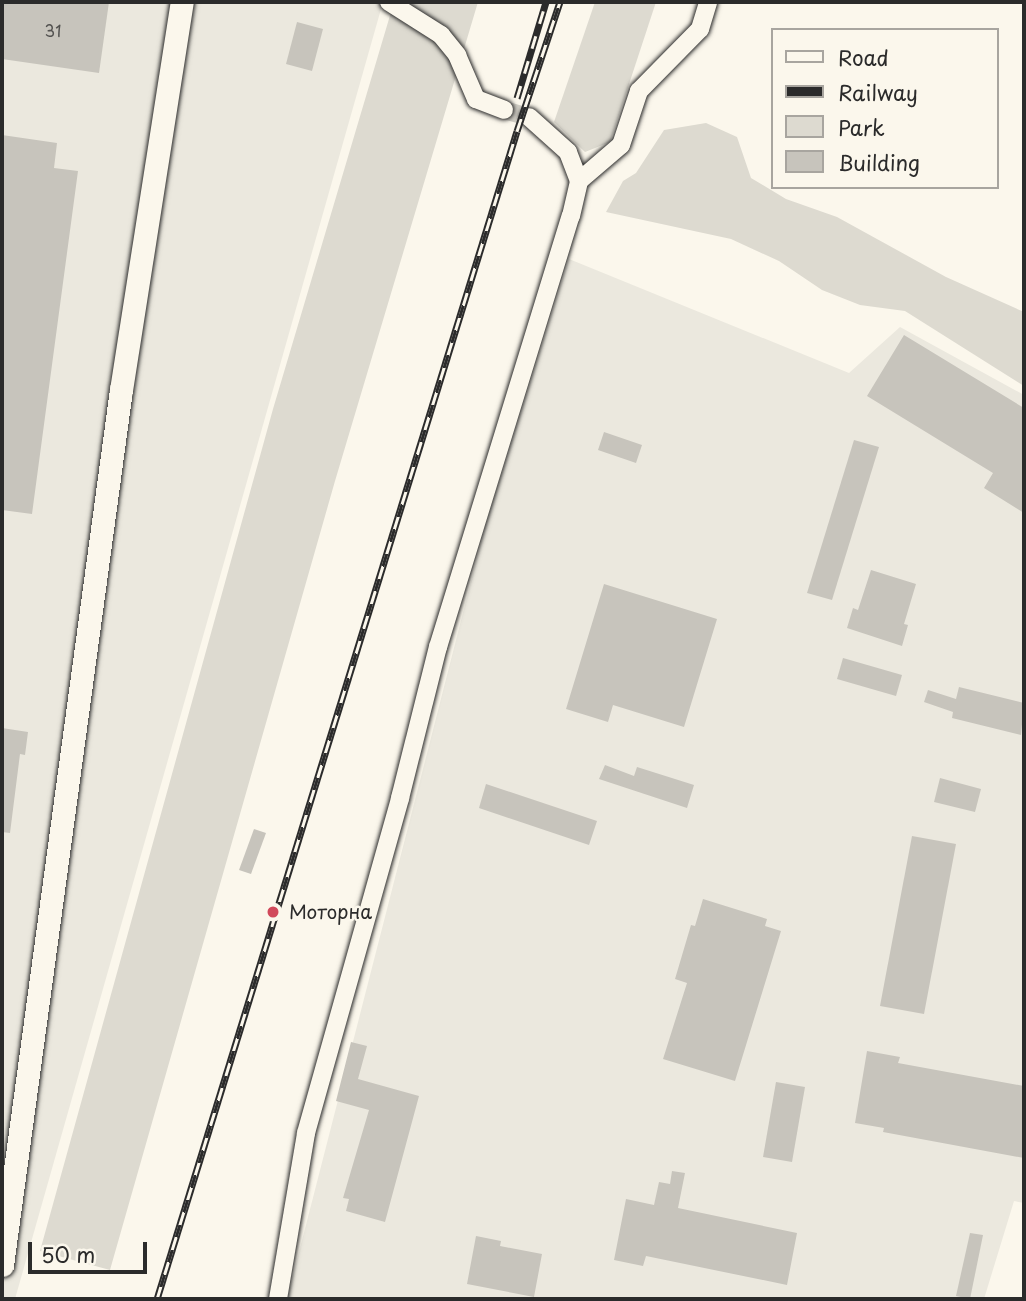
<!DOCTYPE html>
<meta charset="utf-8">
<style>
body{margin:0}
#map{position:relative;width:1026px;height:1301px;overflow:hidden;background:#fbf7ec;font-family:"Playpen Sans",sans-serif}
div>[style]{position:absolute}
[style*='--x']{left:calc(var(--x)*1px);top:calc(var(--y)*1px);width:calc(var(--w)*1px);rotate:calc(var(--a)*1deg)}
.built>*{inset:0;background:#ebe8de}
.green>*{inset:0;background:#dddad0}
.building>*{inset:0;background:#c7c4bc}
.minor-tunnel>*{height:18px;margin-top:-9px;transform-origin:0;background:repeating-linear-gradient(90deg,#d1cec5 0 18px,transparent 0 27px)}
.roads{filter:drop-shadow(0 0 2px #2b2b2b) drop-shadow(0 0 2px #2b2b2b)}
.minor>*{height:18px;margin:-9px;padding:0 9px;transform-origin:9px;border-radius:9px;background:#fbf7ec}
.major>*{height:23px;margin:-11.5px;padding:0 11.5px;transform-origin:11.5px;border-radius:11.5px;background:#fbf7ec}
.rail>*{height:7px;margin-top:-3.5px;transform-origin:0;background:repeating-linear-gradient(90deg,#fbf7ec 0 13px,#2b2b2b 0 26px);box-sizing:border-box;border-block:2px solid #2b2b2b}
.dots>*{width:19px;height:19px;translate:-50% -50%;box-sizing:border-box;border:4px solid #fbf7ec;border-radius:50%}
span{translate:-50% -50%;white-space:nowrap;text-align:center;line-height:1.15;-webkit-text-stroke:5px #fbf7ec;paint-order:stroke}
.number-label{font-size:16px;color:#52514f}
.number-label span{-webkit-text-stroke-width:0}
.poi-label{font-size:19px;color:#2b2b2b}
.left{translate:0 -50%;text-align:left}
.frame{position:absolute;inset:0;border:4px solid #2b2b2b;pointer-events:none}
.legend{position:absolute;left:771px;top:28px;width:228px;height:161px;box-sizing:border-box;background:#fbf7ec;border:2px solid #a8a59f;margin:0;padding:9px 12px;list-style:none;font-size:21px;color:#2b2b2b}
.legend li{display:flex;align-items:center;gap:14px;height:35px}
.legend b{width:35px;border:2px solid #a8a59f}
.scale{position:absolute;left:28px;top:1242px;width:119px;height:32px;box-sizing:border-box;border:4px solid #2b2b2b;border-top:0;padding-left:9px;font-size:21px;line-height:24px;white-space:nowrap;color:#2b2b2b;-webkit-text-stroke:5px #fbf7ec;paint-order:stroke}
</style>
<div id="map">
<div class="built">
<i style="clip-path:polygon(2px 2px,383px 2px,15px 1299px,2px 1299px)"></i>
<i style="clip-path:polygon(569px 259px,849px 373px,900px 327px,1024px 395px,1024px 1203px,1014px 1201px,984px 1299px,287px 1299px,485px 527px)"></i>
</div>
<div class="green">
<i style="clip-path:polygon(394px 2px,478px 2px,335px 481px,110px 1270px,40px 1251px,273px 409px)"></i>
<i style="clip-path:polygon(595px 2px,656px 2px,610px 142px,585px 152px,554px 122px)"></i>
<i style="clip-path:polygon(706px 123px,737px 137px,751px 178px,786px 199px,837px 217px,946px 277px,1024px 312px,1024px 386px,905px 311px,860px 305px,822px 290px,779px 261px,731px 239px,606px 212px,623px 181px,636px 173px,664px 130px)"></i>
</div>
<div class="building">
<i style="clip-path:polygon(2px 2px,109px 2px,99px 73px,2px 59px)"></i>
<i style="clip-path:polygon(297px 22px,323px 29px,312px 71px,286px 64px)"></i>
<i style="clip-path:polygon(2px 135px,57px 143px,54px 168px,78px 171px,32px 514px,2px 510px)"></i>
<i style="clip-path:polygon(904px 335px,1024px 408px,1024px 513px,984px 488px,993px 473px,867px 396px)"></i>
<i style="clip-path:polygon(604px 432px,642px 445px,636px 463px,598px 450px)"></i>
<i style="clip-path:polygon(854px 440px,879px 447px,832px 600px,807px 593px)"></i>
<i style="clip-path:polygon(871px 570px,916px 584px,904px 624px,908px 625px,902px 646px,847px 628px,853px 608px,858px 610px)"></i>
<i style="clip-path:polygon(604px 584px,717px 619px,684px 727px,613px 705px,608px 722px,566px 709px)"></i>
<i style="clip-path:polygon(843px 658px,902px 675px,896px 696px,837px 679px)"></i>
<i style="clip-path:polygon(959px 687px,1024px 703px,1021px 735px,952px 718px,953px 712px,924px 702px,928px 690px,956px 699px)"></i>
<i style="clip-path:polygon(2px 728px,28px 732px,25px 755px,20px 754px,10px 833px,2px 832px)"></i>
<i style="clip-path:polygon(605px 765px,634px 776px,637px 767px,694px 785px,687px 808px,599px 779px)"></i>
<i style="clip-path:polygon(940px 778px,981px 789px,975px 812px,934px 802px)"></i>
<i style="clip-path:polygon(486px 784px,597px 821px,589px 845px,479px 808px)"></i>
<i style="clip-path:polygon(254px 829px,266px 833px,251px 874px,239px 870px)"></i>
<i style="clip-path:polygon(912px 836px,956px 844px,924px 1014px,880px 1006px)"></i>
<i style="clip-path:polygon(703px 899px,767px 919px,765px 926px,781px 931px,735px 1081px,663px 1059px,687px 983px,675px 979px,691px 925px,695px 926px)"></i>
<i style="clip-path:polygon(351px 1042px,367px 1046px,358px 1079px,419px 1096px,385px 1222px,346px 1211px,349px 1199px,343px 1198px,369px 1110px,336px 1101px)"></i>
<i style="clip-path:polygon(867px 1051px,900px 1057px,898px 1063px,1024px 1086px,1024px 1158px,883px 1132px,884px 1128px,855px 1123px)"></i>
<i style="clip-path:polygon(776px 1082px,805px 1087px,792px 1162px,763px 1157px)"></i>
<i style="clip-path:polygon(672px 1171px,685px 1173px,678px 1208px,797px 1233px,787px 1285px,646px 1256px,643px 1266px,614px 1260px,626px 1199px,654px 1205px,659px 1182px,670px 1184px)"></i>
<i style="clip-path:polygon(970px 1233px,983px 1235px,970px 1299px,956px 1296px)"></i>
<i style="clip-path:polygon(476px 1236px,501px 1241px,500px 1246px,542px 1254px,534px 1297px,467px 1284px)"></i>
</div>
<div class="minor-tunnel">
<i style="--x:504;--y:110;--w:26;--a:16"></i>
</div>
<div class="roads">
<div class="minor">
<i style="--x:389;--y:2;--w:62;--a:32.4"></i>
<i style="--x:441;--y:35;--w:26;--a:51"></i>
<i style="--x:457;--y:55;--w:48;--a:66.6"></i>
<i style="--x:476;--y:99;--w:30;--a:21"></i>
<i style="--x:579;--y:181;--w:55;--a:-40.6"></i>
<i style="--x:621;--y:145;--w:57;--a:-71.6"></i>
<i style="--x:639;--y:91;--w:87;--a:-45.5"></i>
<i style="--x:700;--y:29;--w:28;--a:-73"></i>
<i style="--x:278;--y:1299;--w:168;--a:-80.4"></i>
<i style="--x:306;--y:1133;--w:348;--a:-74.3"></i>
<i style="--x:400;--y:798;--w:156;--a:-75.9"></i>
<i style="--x:438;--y:647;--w:451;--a:-72.9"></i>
<i style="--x:571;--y:216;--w:36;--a:-77"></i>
<i style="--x:579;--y:181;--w:31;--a:-111"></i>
<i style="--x:568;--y:152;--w:52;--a:-138.1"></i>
</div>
<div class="major">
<i style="--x:2;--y:1265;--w:883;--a:-82.26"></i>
<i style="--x:121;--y:390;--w:393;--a:-81.1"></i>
</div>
</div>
<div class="rail">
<i style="--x:517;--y:98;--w:100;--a:-73.2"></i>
<i style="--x:157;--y:1299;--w:1222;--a:-72.87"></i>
<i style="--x:517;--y:131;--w:136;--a:-71.6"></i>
</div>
<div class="dots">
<i style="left:273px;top:912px;background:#d1495b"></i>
</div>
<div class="number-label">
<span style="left:53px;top:30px">31</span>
</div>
<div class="poi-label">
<span class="left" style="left:289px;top:912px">Моторна</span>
</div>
<div class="frame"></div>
<ul class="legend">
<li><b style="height:9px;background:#fbf7ec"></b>Road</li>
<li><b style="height:9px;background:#2b2b2b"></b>Railway</li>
<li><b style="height:19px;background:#dddad0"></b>Park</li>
<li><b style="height:19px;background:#c7c4bc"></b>Building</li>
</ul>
<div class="scale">50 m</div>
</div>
